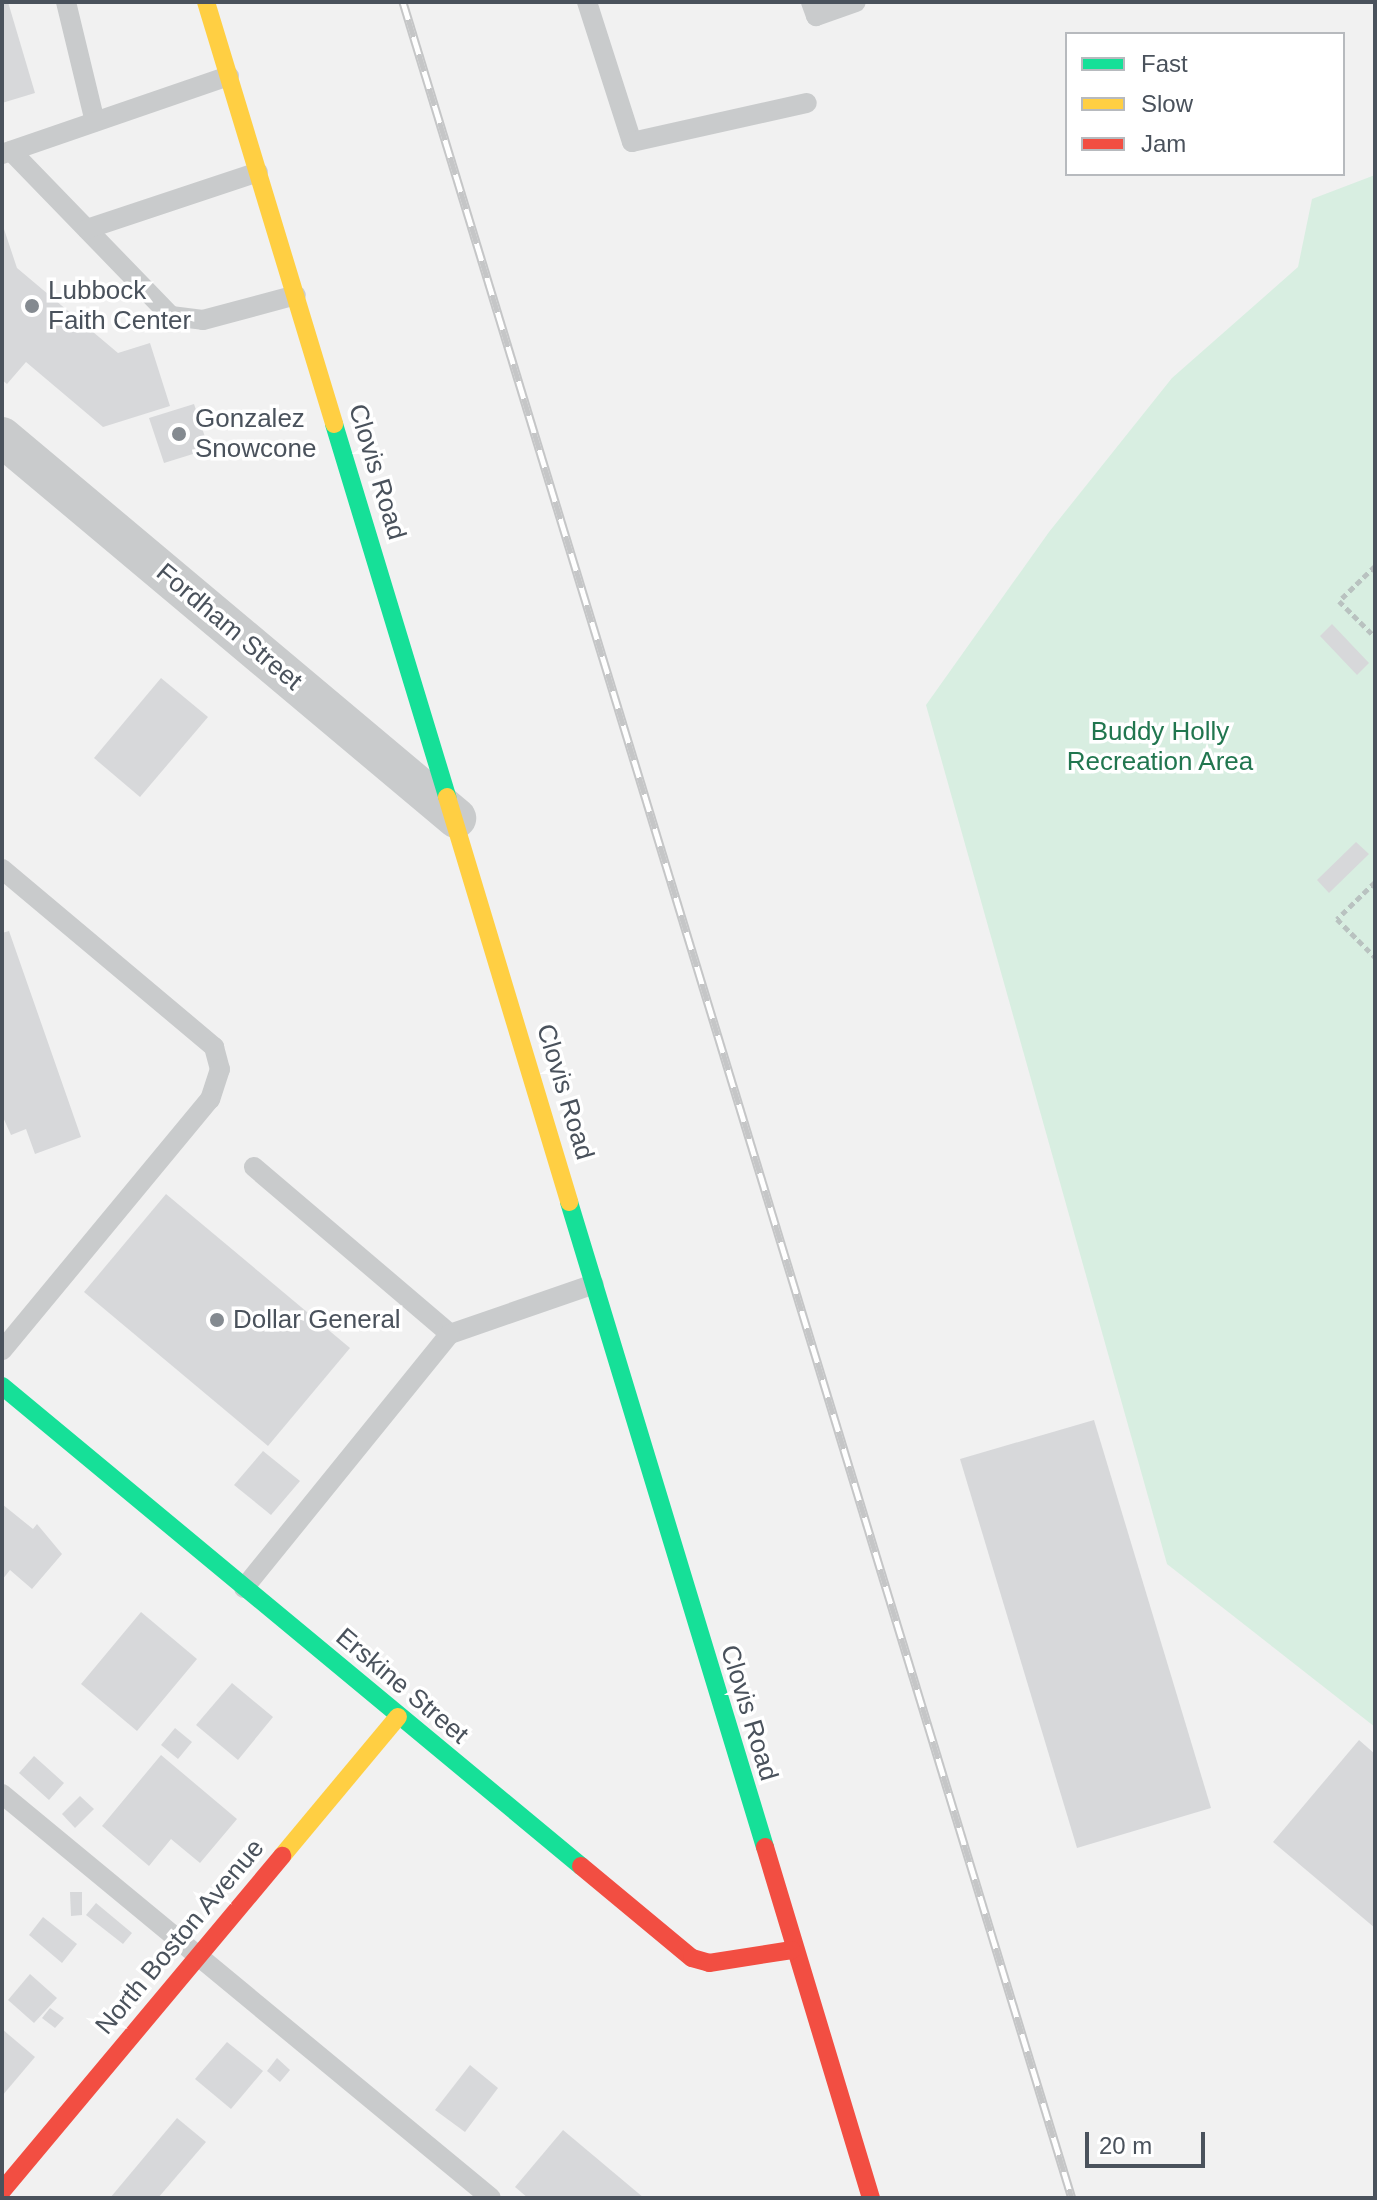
<!DOCTYPE html>
<style>
body{margin:0}
#map{position:relative;width:1377px;height:2200px;overflow:hidden;background:#f1f1f1;font-family:Helvetica,sans-serif}
div>[style]{position:absolute}
[style*='--x']{left:calc(var(--x)*1px);top:calc(var(--y)*1px);width:calc(var(--w)*1px);rotate:calc(var(--a)*1deg)}
.green>*{inset:0;background:#d8eee1}
.building>*{inset:0;background:#d7d8da}
.path>*{height:5px;margin-top:-2.5px;transform-origin:0;background:repeating-linear-gradient(90deg,#b9c2c0 0 6px,transparent 0 10px)}
.lane>*{height:20px;margin:-10px;padding:0 10px;transform-origin:10px;border-radius:10px;background:#c9cbcc}
.street>*{height:40px;margin:-20px;padding:0 20px;transform-origin:20px;border-radius:20px;background:#c9cbcc}
.fast>*{height:18px;margin:-9px;padding:0 9px;transform-origin:9px;border-radius:9px;background:#16e098}
.slow>*{height:18px;margin:-9px;padding:0 9px;transform-origin:9px;border-radius:9px;background:#ffcf43}
.jam>*{height:18px;margin:-9px;padding:0 9px;transform-origin:9px;border-radius:9px;background:#f24e42}
.rail>*{height:9px;margin-top:-4.5px;transform-origin:0;background:repeating-linear-gradient(90deg,#fff 0 18px,#c5c6c7 0 36px);box-sizing:border-box;border-block:2px solid #c5c6c7}
.dots>*{width:22px;height:22px;translate:-50% -50%;box-sizing:border-box;border:4px solid #fff;border-radius:50%}
span{translate:-50% -50%;white-space:nowrap;text-align:center;line-height:1.15;-webkit-text-stroke:7px #fff;paint-order:stroke}
.poi-label{font-size:26px;color:#4a525c}
.left{translate:0 -50%;text-align:left}
.street-label{font-size:26px;color:#4a525c}
.park-label{font-size:26px;color:#21764f}
.frame{position:absolute;inset:0;border:4px solid #4a525c;pointer-events:none}
.legend{position:absolute;left:1065px;top:32px;width:280px;height:144px;box-sizing:border-box;background:#fff;border:2px solid #b7babe;margin:0;padding:10px 14px;list-style:none;font-size:24px;color:#4a525c}
.legend li{display:flex;align-items:center;gap:16px;height:40px}
.legend b{width:40px;border:2px solid #b7babe}
.scale{position:absolute;left:1085px;top:2132px;width:120px;height:36px;box-sizing:border-box;border:4px solid #4a525c;border-top:0;padding-left:10px;font-size:24px;line-height:28px;white-space:nowrap;color:#4a525c;-webkit-text-stroke:6px #fff;paint-order:stroke}
</style>
<div id="map">
<div class="green">
<i style="clip-path:polygon(1375px 175px,1375px 1727px,1167px 1564px,926px 705px,1049px 532px,1172px 378px,1298px 267px,1312px 199px)"></i>
</div>
<div class="building">
<i style="clip-path:polygon(2px 2px,8px 2px,35px 93px,2px 103px)"></i>
<i style="clip-path:polygon(2px 223px,17px 268px,118px 353px,150px 343px,170px 406px,103px 427px,26px 362px,7px 384px,2px 380px)"></i>
<i style="clip-path:polygon(194px 404px,209px 449px,164px 463px,149px 418px)"></i>
<i style="clip-path:polygon(1332px 624px,1369px 663px,1357px 675px,1320px 636px)"></i>
<i style="clip-path:polygon(161px 678px,208px 717px,140px 797px,94px 758px)"></i>
<i style="clip-path:polygon(1356px 842px,1369px 854px,1329px 893px,1317px 880px)"></i>
<i style="clip-path:polygon(9px 931px,81px 1137px,35px 1154px,26px 1129px,11px 1135px,2px 1115px,2px 933px)"></i>
<i style="clip-path:polygon(166px 1194px,350px 1348px,268px 1446px,84px 1292px)"></i>
<i style="clip-path:polygon(1094px 1420px,1211px 1808px,1077px 1848px,960px 1459px)"></i>
<i style="clip-path:polygon(263px 1451px,300px 1481px,271px 1515px,234px 1485px)"></i>
<i style="clip-path:polygon(2px 1504px,33px 1529px,37px 1524px,62px 1554px,32px 1589px,10px 1570px,2px 1580px)"></i>
<i style="clip-path:polygon(141px 1612px,197px 1659px,137px 1731px,81px 1684px)"></i>
<i style="clip-path:polygon(232px 1683px,273px 1717px,238px 1760px,196px 1725px)"></i>
<i style="clip-path:polygon(175px 1728px,192px 1742px,178px 1759px,161px 1745px)"></i>
<i style="clip-path:polygon(1359px 1740px,1375px 1754px,1375px 1928px,1273px 1842px)"></i>
<i style="clip-path:polygon(161px 1755px,237px 1819px,200px 1863px,171px 1839px,149px 1866px,102px 1826px)"></i>
<i style="clip-path:polygon(34px 1756px,64px 1783px,49px 1800px,19px 1773px)"></i>
<i style="clip-path:polygon(80px 1796px,94px 1809px,75px 1828px,62px 1814px)"></i>
<i style="clip-path:polygon(70px 1892px,82px 1892px,82px 1915px,71px 1916px)"></i>
<i style="clip-path:polygon(96px 1903px,132px 1933px,123px 1944px,86px 1915px)"></i>
<i style="clip-path:polygon(43px 1917px,77px 1944px,62px 1963px,29px 1935px)"></i>
<i style="clip-path:polygon(30px 1974px,57px 1998px,34px 2023px,8px 2000px)"></i>
<i style="clip-path:polygon(50px 2008px,64px 2018px,55px 2028px,42px 2018px)"></i>
<i style="clip-path:polygon(2px 2029px,35px 2057px,2px 2096px)"></i>
<i style="clip-path:polygon(227px 2042px,263px 2071px,231px 2109px,195px 2079px)"></i>
<i style="clip-path:polygon(277px 2058px,290px 2070px,280px 2082px,267px 2071px)"></i>
<i style="clip-path:polygon(470px 2065px,498px 2088px,465px 2132px,435px 2110px)"></i>
<i style="clip-path:polygon(177px 2118px,206px 2142px,158px 2198px,110px 2198px)"></i>
<i style="clip-path:polygon(563px 2130px,644px 2198px,528px 2198px,515px 2187px)"></i>
</div>
<div class="path">
<i style="--x:1375;--y:566;--w:50;--a:135.8"></i>
<i style="--x:1339;--y:601;--w:51;--a:45"></i>
<i style="--x:1375;--y:882;--w:53;--a:135.8"></i>
<i style="--x:1337;--y:919;--w:54;--a:45"></i>
</div>
<div class="lane">
<i style="--x:66;--y:2;--w:123;--a:76.4"></i>
<i style="--x:587;--y:2;--w:147;--a:72.2"></i>
<i style="--x:632;--y:142;--w:179;--a:-12.6"></i>
<i style="--x:811;--y:2;--w:15;--a:70"></i>
<i style="--x:816;--y:16;--w:42;--a:-19.3"></i>
<i style="--x:11;--y:151;--w:230;--a:45.9"></i>
<i style="--x:171;--y:316;--w:32;--a:7"></i>
<i style="--x:203;--y:320;--w:96;--a:-15"></i>
<i style="--x:2;--y:154;--w:240;--a:-19"></i>
<i style="--x:87;--y:229;--w:180;--a:-18.4"></i>
<i style="--x:2;--y:869;--w:277;--a:40"></i>
<i style="--x:214;--y:1047;--w:23;--a:75"></i>
<i style="--x:220;--y:1069;--w:32;--a:108"></i>
<i style="--x:210;--y:1099;--w:326;--a:129.6"></i>
<i style="--x:254;--y:1167;--w:257;--a:40.4"></i>
<i style="--x:450;--y:1334;--w:152;--a:-19.1"></i>
<i style="--x:244;--y:1588;--w:327;--a:-51"></i>
<i style="--x:2;--y:1794;--w:634;--a:39.56"></i>
</div>
<div class="street">
<i style="--x:2;--y:437;--w:593;--a:40"></i>
</div>
<div class="fast">
<i style="--x:334;--y:424;--w:390;--a:73.1"></i>
<i style="--x:569;--y:1202;--w:674;--a:73.1"></i>
<i style="--x:2;--y:1386;--w:752;--a:39.66"></i>
</div>
<div class="slow">
<i style="--x:206;--y:2;--w:441;--a:73.1"></i>
<i style="--x:447;--y:797;--w:423;--a:73.2"></i>
<i style="--x:282;--y:1856;--w:181;--a:-50.2"></i>
</div>
<div class="jam">
<i style="--x:765;--y:1847;--w:367;--a:73.2"></i>
<i style="--x:581;--y:1866;--w:144;--a:39.7"></i>
<i style="--x:692;--y:1958;--w:18;--a:16"></i>
<i style="--x:709;--y:1963;--w:84;--a:-8.9"></i>
<i style="--x:2;--y:2191;--w:437;--a:-50.1"></i>
</div>
<div class="rail">
<i style="--x:403;--y:2;--w:2296;--a:73.06"></i>
</div>
<div class="dots">
<i style="left:32px;top:306px;background:#848a90"></i>
<i style="left:179px;top:434px;background:#848a90"></i>
<i style="left:217px;top:1320px;background:#848a90"></i>
</div>
<div class="poi-label">
<span class="left" style="left:48px;top:306px">Lubbock<br>Faith Center</span>
<span class="left" style="left:195px;top:434px">Gonzalez<br>Snowcone</span>
<span class="left" style="left:233px;top:1320px">Dollar General</span>
</div>
<div class="street-label">
<span style="left:377px;top:472px;rotate:73deg">Clovis Road</span>
<span style="left:229px;top:627px;rotate:40deg">Fordham Street</span>
<span style="left:565px;top:1092px;rotate:73deg">Clovis Road</span>
<span style="left:402px;top:1686px;rotate:40deg">Erskine Street</span>
<span style="left:749px;top:1713px;rotate:73deg">Clovis Road</span>
<span style="left:180px;top:1937px;rotate:-50deg">North Boston Avenue</span>
</div>
<div class="park-label">
<span style="left:1160px;top:747px">Buddy Holly<br>Recreation Area</span>
</div>
<div class="frame"></div>
<ul class="legend">
<li><b style="height:10px;background:#16e098"></b>Fast</li>
<li><b style="height:10px;background:#ffcf43"></b>Slow</li>
<li><b style="height:10px;background:#f24e42"></b>Jam</li>
</ul>
<div class="scale">20 m</div>
</div>
